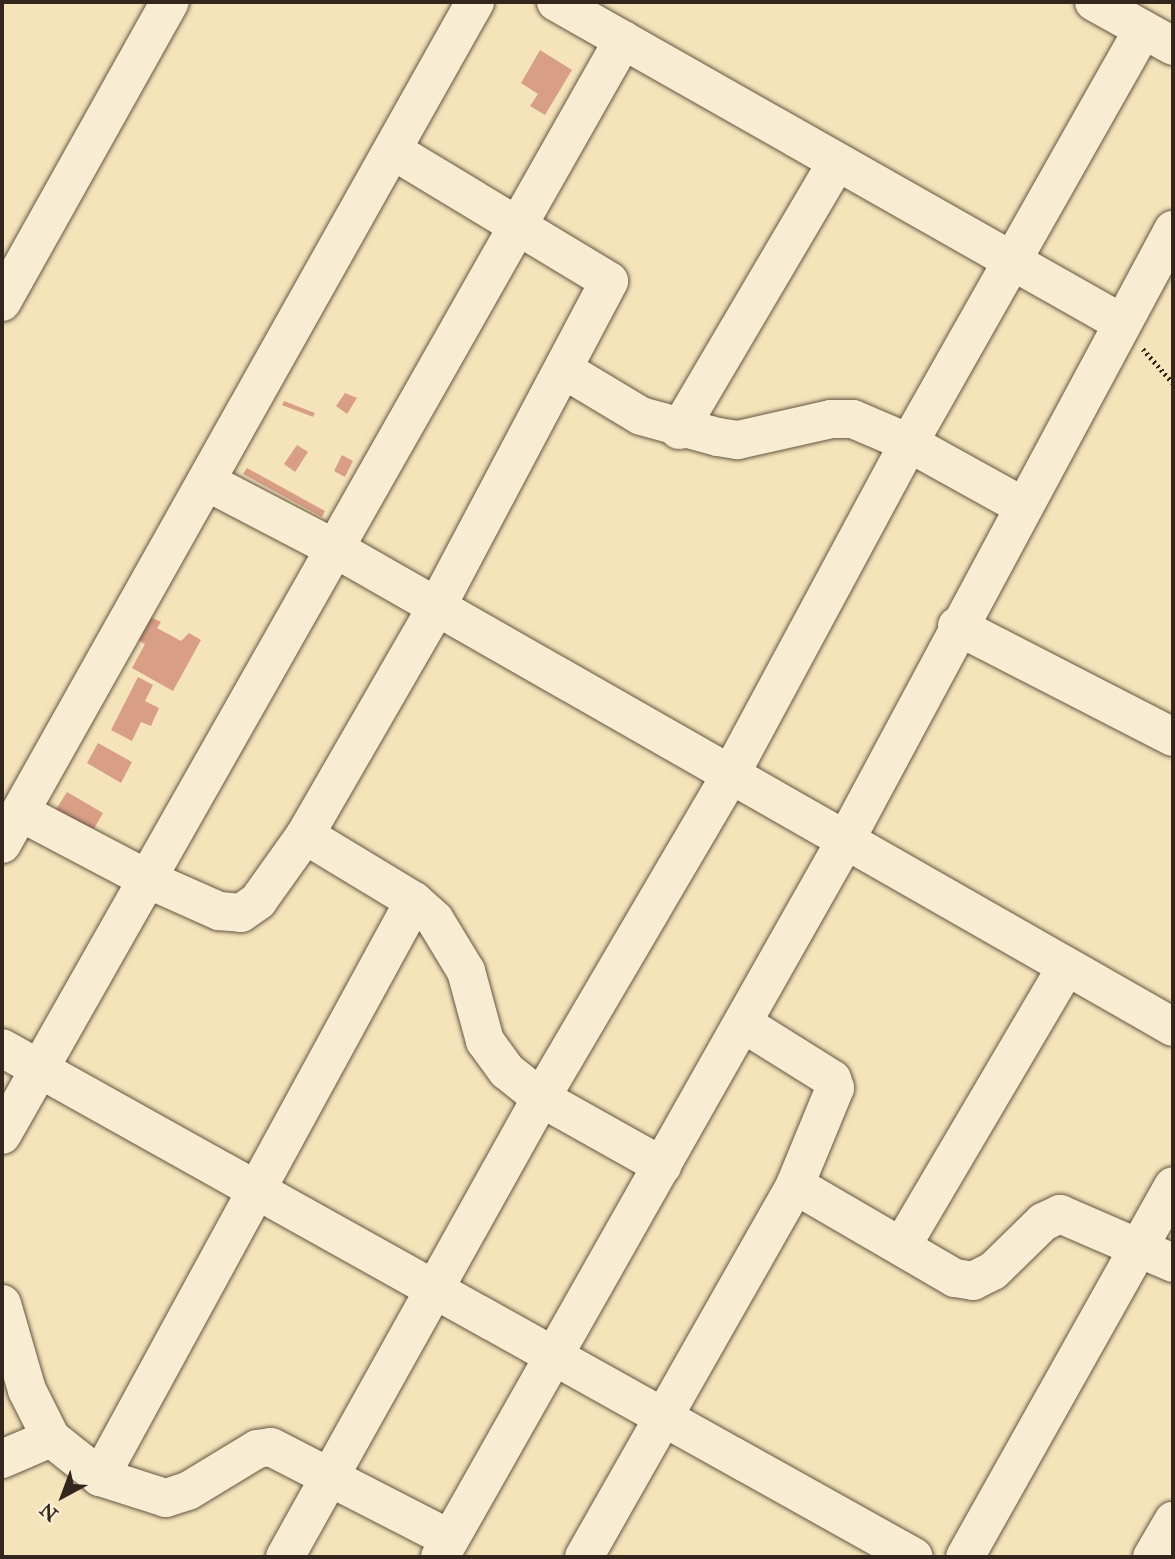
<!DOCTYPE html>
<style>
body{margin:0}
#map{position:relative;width:1175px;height:1559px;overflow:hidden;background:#f5e4b9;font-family:"IM FELL Great Primer",serif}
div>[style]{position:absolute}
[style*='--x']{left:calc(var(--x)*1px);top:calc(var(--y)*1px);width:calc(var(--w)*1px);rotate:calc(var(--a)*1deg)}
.building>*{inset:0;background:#d99e86}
.path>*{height:4.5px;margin-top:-2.25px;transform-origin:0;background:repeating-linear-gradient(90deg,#33261d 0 2px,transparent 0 5.5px)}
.roads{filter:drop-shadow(0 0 2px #645644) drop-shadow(0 0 2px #645644)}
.minor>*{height:38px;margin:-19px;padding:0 19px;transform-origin:19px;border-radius:19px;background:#f8edd2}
span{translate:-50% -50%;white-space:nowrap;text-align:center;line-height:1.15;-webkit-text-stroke:5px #f8edd2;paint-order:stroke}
.frame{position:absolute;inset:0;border:4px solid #33261d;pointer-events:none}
.north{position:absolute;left:28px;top:1461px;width:70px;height:70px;-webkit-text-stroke:5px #f8edd2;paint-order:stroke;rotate:221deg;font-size:19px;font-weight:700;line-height:28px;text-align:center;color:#33261d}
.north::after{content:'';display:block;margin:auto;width:24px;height:32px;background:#33261d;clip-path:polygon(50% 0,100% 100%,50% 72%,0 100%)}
</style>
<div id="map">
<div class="building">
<i style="clip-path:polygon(540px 50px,572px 70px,545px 115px,530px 106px,538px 94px,521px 83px)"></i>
<i style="clip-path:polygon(345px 393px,357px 398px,347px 414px,336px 406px)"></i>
<i style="clip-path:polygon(284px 401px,315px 413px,313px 417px,282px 405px)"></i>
<i style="clip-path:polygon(297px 445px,308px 452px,295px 472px,284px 464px)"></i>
<i style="clip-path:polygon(342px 455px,353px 461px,345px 477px,334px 471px)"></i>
<i style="clip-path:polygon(247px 468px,325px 511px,322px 517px,243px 474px)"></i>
<i style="clip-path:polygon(149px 616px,161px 622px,157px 628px,181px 641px,189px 633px,201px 640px,173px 691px,132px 668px,145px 644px,136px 639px)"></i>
<i style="clip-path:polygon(138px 677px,153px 685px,145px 701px,159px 708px,151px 726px,141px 722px,132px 741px,111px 730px)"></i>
<i style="clip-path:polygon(98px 743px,132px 762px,121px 783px,87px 763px)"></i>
<i style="clip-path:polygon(67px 792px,103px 813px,92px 832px,55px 811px)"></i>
</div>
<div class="path">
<i style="--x:1143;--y:349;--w:45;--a:48.6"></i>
</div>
<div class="roads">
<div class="minor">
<i style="--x:556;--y:2;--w:648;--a:29.57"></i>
<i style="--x:1094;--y:2;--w:90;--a:29.1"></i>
<i style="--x:2;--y:302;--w:344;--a:-60.8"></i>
<i style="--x:566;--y:371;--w:87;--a:31"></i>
<i style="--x:641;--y:416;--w:80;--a:15.3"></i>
<i style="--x:718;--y:437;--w:20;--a:9"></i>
<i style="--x:738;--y:440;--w:95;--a:-12.7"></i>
<i style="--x:831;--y:419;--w:22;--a:0"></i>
<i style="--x:853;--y:419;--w:61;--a:23.2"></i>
<i style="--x:909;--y:443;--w:128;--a:29"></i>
<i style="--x:679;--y:430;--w:311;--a:-59.5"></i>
<i style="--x:207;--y:482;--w:143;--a:27.5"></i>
<i style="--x:334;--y:548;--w:966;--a:29.72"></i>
<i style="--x:957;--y:626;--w:243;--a:27.2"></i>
<i style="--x:20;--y:812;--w:144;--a:27.8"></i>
<i style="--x:147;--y:879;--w:79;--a:24"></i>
<i style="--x:219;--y:911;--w:22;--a:5"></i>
<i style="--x:241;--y:913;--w:21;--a:-35"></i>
<i style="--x:258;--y:901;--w:81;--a:-54.5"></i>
<i style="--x:305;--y:835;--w:260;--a:-60"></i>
<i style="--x:435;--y:610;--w:372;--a:-62.1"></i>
<i style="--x:609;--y:281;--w:253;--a:-148.9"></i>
<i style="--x:305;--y:835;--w:127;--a:31.2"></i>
<i style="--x:414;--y:901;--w:28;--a:42"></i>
<i style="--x:435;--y:920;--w:60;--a:58.7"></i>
<i style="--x:466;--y:971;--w:73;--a:74.8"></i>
<i style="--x:485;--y:1041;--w:37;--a:54"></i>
<i style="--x:507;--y:1071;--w:43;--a:38.5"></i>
<i style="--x:541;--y:1098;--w:139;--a:29.3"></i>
<i style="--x:2;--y:844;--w:966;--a:-60.67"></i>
<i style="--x:2;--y:1048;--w:1044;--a:29.17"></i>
<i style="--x:2;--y:1135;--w:1259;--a:-60.44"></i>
<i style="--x:795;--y:1185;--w:185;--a:30.2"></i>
<i style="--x:955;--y:1278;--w:18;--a:9"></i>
<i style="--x:973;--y:1281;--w:22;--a:-27"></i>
<i style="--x:993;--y:1271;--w:70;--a:-44.4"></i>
<i style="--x:1043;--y:1222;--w:19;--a:-25"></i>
<i style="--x:1060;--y:1214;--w:123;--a:23.4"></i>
<i style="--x:903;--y:1244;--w:321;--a:-59.5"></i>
<i style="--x:2;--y:1304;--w:90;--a:73.8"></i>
<i style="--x:27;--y:1390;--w:54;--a:63.4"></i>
<i style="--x:51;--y:1438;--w:63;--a:38.5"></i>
<i style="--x:100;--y:1477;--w:69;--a:17.7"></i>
<i style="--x:166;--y:1498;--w:23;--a:-18"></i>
<i style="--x:188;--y:1491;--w:81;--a:-31.3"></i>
<i style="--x:257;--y:1449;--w:14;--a:-8"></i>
<i style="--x:271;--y:1447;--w:201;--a:27.2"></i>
<i style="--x:2;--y:1459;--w:53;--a:-23.2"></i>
<i style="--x:100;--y:1477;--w:656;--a:-61.4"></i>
<i style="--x:285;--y:1557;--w:526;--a:-60.85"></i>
<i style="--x:541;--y:1098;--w:372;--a:-59.6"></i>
<i style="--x:729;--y:777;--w:379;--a:-61.7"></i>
<i style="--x:909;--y:443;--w:475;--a:-60.5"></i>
<i style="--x:440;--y:1557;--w:820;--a:-60.5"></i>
<i style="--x:844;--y:843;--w:696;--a:-61.78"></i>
<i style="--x:584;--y:1557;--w:428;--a:-60.4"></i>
<i style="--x:795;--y:1185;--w:105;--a:-67.6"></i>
<i style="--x:835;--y:1088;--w:9;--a:-108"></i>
<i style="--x:832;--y:1079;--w:104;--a:-148"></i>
<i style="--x:965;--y:1557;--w:425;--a:-60.7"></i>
<i style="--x:1152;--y:1557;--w:42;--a:-59.7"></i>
</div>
</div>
<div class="frame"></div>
<div class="north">N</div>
</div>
